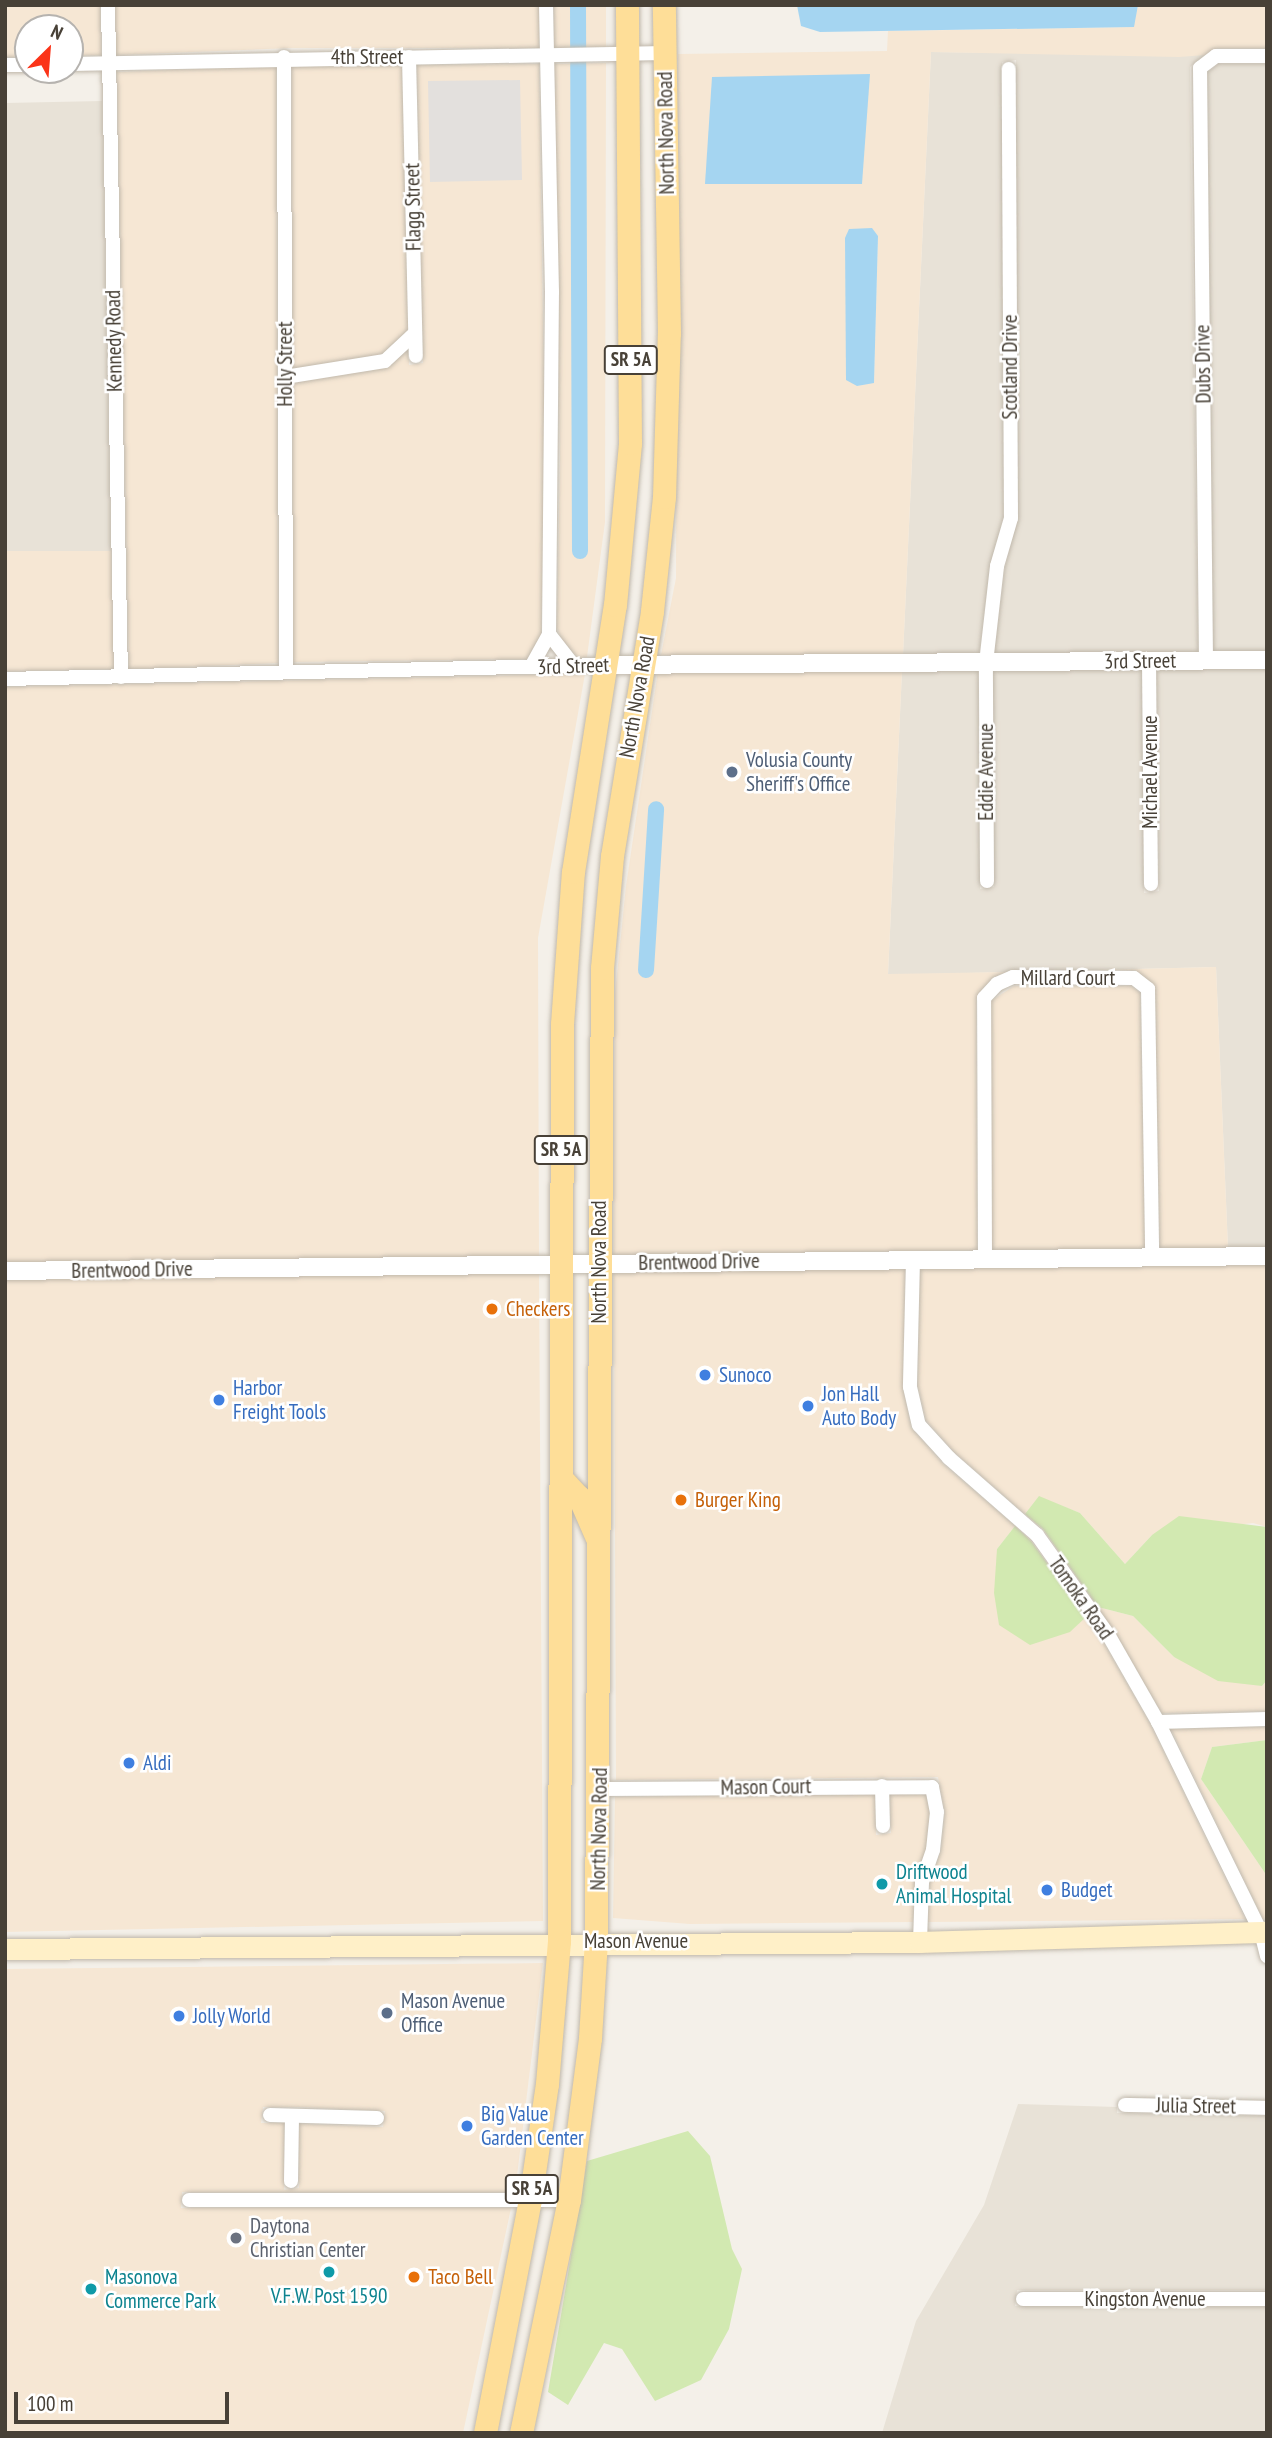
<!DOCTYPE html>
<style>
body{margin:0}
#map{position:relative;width:1272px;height:2438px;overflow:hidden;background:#f4f0e9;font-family:"PT Sans Narrow",sans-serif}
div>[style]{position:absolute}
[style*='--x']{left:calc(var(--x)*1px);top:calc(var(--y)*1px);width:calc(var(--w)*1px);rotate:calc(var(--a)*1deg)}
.residential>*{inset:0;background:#e8e2d7}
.commercial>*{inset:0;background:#f6e7d4}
.green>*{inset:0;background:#d2e9b1}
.parking>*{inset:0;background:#e3e0dd}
.water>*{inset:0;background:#a5d5f1}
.canal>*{height:16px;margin:-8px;padding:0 8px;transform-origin:8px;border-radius:8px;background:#a5d5f1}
.roads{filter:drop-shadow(0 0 2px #c0b8ab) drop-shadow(0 0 2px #c0b8ab)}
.minor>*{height:14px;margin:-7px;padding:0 7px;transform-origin:7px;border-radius:7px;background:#fff}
.tertiary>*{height:18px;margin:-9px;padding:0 9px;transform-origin:9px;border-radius:9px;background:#fff}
.secondary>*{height:21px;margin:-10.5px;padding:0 10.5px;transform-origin:10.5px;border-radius:10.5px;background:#fff0c8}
.primary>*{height:23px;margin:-11.5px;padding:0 11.5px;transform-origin:11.5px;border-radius:11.5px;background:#fede98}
.dots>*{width:19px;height:19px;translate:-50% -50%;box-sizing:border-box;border:4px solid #fff;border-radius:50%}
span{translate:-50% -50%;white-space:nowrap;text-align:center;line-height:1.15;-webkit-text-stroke:5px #fff;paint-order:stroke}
.shield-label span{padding:2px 5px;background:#fff;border:2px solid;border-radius:5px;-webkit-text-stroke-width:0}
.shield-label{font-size:19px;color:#484137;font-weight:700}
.street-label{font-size:21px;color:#484137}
.service-label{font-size:21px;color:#4e5e75}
.left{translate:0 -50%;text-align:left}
.food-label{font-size:21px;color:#c56008}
.shop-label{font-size:21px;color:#366cbe}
.culture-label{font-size:21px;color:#0d838f}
.worship-label{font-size:21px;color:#5b616d}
.frame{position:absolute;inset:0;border:7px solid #484137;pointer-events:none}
.north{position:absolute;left:14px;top:14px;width:70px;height:70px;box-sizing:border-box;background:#fff;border:2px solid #b6b3af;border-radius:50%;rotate:25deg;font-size:19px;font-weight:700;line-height:28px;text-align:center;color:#484137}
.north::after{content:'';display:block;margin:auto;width:24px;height:32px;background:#fb3419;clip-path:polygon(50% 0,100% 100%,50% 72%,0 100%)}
.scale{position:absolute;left:14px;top:2392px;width:215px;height:32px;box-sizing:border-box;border:4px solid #484137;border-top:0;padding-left:9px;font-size:21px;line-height:24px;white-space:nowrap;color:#484137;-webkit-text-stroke:5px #fff;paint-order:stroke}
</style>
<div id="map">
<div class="residential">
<i style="clip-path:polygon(931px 52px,1205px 55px,1190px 67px,1198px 653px,994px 655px,1005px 567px,1018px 517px,1016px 60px,1002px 62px,1003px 518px,990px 566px,979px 655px,903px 655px)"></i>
<i style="clip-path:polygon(1218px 64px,1267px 64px,1267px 652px,1213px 653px,1208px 72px)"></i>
<i style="clip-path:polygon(102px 101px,111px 551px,5px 551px,5px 103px)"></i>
<i style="clip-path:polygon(1267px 668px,1267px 1248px,1228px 1248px,1216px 967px,888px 975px,902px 671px,978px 671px,980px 889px,994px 887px,993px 671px,1142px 669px,1144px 893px,1159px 891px,1157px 669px)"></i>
<i style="clip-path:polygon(1018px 2104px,1117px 2107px,1117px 2113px,1267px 2116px,1267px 2290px,1017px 2290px,1015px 2306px,1267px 2307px,1267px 2433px,882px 2433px,916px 2321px,984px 2205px)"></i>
</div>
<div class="commercial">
<i style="clip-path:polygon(5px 5px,100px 5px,101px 55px,70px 56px,70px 28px,28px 28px,28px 57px,5px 57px)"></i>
<i style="clip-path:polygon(115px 5px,539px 5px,539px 48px,291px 48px,116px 55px)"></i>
<i style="clip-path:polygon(554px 5px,606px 5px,606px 47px,554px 48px)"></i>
<i style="clip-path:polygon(evenodd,1138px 5px,1267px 5px,1267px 48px,1217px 48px,1205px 55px,1179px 57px,931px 52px,903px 655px,661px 655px,676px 578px,678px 54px,887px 51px,888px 31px,1133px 27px,1138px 5px,872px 229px,878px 236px,874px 382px,857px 386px,872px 229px)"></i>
<i style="clip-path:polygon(606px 63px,605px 522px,587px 657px,578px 658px,563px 642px,557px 628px,560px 458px,554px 64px)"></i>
<i style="clip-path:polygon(539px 64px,545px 460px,541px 635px,528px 659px,293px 662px,292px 65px,402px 65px,409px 365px,423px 363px,417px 65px)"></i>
<i style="clip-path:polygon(276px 66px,278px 663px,129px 669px,117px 72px)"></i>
<i style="clip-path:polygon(5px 551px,111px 551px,114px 669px,5px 671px)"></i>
<i style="clip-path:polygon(658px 671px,902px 671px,888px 974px,1007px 972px,992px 978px,976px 999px,977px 1250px,614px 1255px,615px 994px,626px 886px)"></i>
<i style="clip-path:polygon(571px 674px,585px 674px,538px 938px,539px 1257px,5px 1263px,5px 687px)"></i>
<i style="clip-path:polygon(1216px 967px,1228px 1248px,1160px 1248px,1155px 988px,1135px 970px,1094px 970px)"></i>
<i style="clip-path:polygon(1014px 986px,1131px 986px,1140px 993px,1145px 1248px,992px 1250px,991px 1001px)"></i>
<i style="clip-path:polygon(1267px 1265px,1267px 1527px,1253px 1523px,1152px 1535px,1125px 1564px,1080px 1513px,1039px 1497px,1025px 1514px,954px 1452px,926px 1420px,918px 1386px,920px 1268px)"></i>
<i style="clip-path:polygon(905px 1268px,903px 1388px,911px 1428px,944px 1465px,1015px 1526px,997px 1549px,1069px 1632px,1086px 1617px,1103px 1642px,1150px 1724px,1245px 1919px,928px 1922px,930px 1883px,941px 1850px,945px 1812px,938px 1777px,616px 1780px,614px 1272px)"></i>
<i style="clip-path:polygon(539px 1273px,543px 1921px,5px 1932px,5px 1279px)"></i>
<i style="clip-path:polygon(1098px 1607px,1133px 1616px,1174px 1657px,1262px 1686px,1267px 1680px,1267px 1711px,1162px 1713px)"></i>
<i style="clip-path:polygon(1267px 1727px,1267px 1740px,1212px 1747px,1201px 1779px,1267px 1876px,1267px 1918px,1263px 1919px,1171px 1729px)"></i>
<i style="clip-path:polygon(890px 1793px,926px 1795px,930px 1813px,926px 1848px,915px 1883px,913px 1922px,690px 1924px,613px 1918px,615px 1797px,875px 1794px,876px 1835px,891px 1833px)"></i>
<i style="clip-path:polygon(evenodd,543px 1963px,515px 2192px,182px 2192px,181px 2208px,511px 2208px,463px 2433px,5px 2433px,5px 1969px,543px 1963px,263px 2107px,299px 2107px,385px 2111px,383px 2127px,299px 2124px,299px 2188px,284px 2190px,284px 2123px,261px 2123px,263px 2107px)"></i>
</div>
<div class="green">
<i style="clip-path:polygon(1039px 1496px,1080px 1513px,1125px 1564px,1152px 1535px,1179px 1516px,1267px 1527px,1267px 1680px,1262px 1686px,1218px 1681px,1174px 1657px,1133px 1616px,1098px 1607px,1043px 1529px,1025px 1514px)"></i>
<i style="clip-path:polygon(1015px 1526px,1031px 1541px,1086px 1617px,1070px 1632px,1030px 1645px,999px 1625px,994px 1593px,997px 1549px)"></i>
<i style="clip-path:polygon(1267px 1740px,1267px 1876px,1201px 1779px,1212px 1747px)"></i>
<i style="clip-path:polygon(688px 2131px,710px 2156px,732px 2249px,742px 2269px,729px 2329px,701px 2380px,655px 2401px,622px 2349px,604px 2343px,568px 2405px,548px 2392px,587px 2161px)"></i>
</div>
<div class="parking">
<i style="clip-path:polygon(520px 80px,522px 180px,430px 182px,428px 81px)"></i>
</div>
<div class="water">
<i style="clip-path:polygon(797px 5px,1138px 5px,1134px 27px,820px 32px,801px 26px)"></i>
<i style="clip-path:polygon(870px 74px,862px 184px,705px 184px,712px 77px)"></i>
<i style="clip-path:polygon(872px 228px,878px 236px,874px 383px,857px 386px,846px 380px,845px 238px,849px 229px)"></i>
</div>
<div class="canal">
<i style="--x:578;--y:5;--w:546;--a:89.79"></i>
<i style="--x:646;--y:970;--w:161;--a:-86.4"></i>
</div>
<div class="roads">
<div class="minor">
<i style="--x:108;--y:5;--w:672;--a:88.89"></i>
<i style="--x:284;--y:57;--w:614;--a:89.81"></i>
<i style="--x:409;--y:57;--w:299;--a:88.7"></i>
<i style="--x:70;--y:64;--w:595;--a:-1.06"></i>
<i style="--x:5;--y:65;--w:23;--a:0"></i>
<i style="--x:285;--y:377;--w:101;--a:-9.1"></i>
<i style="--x:385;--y:361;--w:41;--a:-43"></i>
<i style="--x:549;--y:634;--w:41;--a:52"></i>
<i style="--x:1149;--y:661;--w:223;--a:89.5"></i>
<i style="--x:1206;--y:661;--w:593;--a:-90.58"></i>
<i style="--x:1200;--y:68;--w:20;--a:-37"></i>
<i style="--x:1216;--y:56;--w:51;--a:0"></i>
<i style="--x:531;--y:667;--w:38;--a:-61"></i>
<i style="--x:549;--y:634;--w:342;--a:-89.5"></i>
<i style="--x:552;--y:292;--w:287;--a:-91.2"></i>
<i style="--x:5;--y:679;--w:600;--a:-1.34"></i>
<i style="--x:987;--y:881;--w:218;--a:-90.3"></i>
<i style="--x:986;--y:663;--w:98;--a:-83.5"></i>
<i style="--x:997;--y:566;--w:50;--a:-73.7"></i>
<i style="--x:1011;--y:518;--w:449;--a:-90.3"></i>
<i style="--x:985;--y:1258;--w:260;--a:-90.2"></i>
<i style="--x:984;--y:998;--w:19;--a:-47"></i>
<i style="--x:997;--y:984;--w:17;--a:-24"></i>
<i style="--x:1013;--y:977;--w:121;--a:0.5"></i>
<i style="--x:1134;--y:978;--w:18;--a:38"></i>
<i style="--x:1148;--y:989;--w:267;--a:89.1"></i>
<i style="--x:913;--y:1260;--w:127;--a:91.4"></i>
<i style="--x:910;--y:1387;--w:39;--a:77"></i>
<i style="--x:919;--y:1425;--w:45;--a:47.7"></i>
<i style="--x:949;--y:1458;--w:117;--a:41.2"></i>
<i style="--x:1037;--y:1535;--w:124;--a:54.5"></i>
<i style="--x:1109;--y:1636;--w:99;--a:60.3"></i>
<i style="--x:1158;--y:1722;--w:234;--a:63.9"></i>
<i style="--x:1261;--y:1932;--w:25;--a:76"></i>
<i style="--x:1158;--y:1722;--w:109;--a:-1.6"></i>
<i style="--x:882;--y:1786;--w:40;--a:88.6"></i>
<i style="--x:600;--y:1789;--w:332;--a:-0.3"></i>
<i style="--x:932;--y:1787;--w:25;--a:79"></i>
<i style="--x:937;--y:1812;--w:38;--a:96"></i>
<i style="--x:933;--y:1850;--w:34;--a:109"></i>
<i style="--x:922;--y:1882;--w:60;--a:91.9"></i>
<i style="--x:1125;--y:2105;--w:142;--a:1.2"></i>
<i style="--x:270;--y:2115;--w:107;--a:1.6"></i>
<i style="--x:291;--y:2181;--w:65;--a:-89.1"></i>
<i style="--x:189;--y:2200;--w:380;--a:0"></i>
<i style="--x:1023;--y:2299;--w:244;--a:0"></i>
</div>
<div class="tertiary">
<i style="--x:605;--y:665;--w:662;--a:-0.43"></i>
<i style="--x:5;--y:1271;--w:1262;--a:-0.68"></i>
</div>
<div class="secondary">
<i style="--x:5;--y:1949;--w:915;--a:-0.44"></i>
<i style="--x:920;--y:1942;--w:347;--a:-1.7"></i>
</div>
<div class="primary">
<i style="--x:562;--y:1479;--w:25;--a:47"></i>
<i style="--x:579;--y:1497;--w:43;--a:66.4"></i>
<i style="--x:485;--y:2433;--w:237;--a:-79.1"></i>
<i style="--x:530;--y:2200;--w:117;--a:-81.7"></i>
<i style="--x:547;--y:2084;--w:144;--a:-85.2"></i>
<i style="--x:559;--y:1941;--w:917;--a:-89.81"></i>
<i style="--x:562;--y:1024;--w:152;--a:-85.9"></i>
<i style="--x:573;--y:872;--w:270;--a:-81.1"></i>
<i style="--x:615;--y:605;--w:163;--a:-84.7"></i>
<i style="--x:630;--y:443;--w:438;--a:-90.4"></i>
<i style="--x:521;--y:2433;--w:238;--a:-78.4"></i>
<i style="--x:569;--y:2200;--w:163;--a:-82.6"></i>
<i style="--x:590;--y:2038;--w:97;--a:-86.5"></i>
<i style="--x:596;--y:1941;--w:973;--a:-89.65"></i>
<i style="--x:602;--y:968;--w:112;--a:-84.9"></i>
<i style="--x:612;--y:856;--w:248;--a:-80.7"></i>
<i style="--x:652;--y:611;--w:115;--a:-84"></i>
<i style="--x:664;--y:497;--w:164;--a:-88.3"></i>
<i style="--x:669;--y:333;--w:328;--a:-90.9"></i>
</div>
</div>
<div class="dots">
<i style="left:732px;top:772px;background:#5c6f8a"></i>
<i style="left:492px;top:1309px;background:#e8710a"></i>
<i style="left:705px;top:1375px;background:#3f7fe0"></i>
<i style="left:219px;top:1400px;background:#3f7fe0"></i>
<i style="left:808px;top:1406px;background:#3f7fe0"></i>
<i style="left:681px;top:1500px;background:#e8710a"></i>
<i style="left:129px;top:1763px;background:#3f7fe0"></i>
<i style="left:882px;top:1884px;background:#0f9aa8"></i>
<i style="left:1047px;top:1890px;background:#3f7fe0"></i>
<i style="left:387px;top:2013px;background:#5c6f8a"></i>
<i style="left:179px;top:2016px;background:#3f7fe0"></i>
<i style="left:467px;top:2126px;background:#3f7fe0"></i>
<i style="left:236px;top:2238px;background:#6b7280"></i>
<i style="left:329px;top:2272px;background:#0f9aa8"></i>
<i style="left:414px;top:2277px;background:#e8710a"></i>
<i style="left:91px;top:2289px;background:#0f9aa8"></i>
</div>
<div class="shield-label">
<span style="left:631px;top:360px">SR 5A</span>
<span style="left:561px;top:1150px">SR 5A</span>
<span style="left:532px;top:2189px">SR 5A</span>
</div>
<div class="street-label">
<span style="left:367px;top:57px">4th Street</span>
<span style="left:666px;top:133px;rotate:-91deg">North Nova Road</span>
<span style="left:413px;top:207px;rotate:-91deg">Flagg Street</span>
<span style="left:114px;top:341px;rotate:-91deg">Kennedy Road</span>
<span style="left:285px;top:364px;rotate:-90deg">Holly Street</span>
<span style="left:1203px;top:364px;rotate:-91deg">Dubs Drive</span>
<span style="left:1010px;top:367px;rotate:-90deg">Scotland Drive</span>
<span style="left:1140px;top:661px;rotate:-1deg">3rd Street</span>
<span style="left:573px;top:666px;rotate:-2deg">3rd Street</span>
<span style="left:637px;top:697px;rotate:-80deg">North Nova Road</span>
<span style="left:986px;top:772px;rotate:-90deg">Eddie Avenue</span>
<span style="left:1150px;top:772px;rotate:-90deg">Michael Avenue</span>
<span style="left:1068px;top:978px">Millard Court</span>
<span style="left:599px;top:1262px;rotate:-90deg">North Nova Road</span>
<span style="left:699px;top:1262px;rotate:-1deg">Brentwood Drive</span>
<span style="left:132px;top:1270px;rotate:-1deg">Brentwood Drive</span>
<span style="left:1081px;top:1598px;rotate:55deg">Tomoka Road</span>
<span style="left:766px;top:1787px;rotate:-1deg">Mason Court</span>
<span style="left:599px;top:1829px;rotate:-89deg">North Nova Road</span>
<span style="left:636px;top:1941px">Mason Avenue</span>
<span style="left:1196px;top:2106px;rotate:1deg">Julia Street</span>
<span style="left:1145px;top:2299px">Kingston Avenue</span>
</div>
<div class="service-label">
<span class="left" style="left:746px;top:772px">Volusia County<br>Sheriff's Office</span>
<span class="left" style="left:401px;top:2013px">Mason Avenue<br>Office</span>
</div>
<div class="food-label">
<span class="left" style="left:506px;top:1309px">Checkers</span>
<span class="left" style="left:695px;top:1500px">Burger King</span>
<span class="left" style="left:428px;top:2277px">Taco Bell</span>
</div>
<div class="shop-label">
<span class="left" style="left:719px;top:1375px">Sunoco</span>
<span class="left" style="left:233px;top:1400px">Harbor<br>Freight Tools</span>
<span class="left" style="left:822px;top:1406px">Jon Hall<br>Auto Body</span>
<span class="left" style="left:143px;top:1763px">Aldi</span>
<span class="left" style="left:1061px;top:1890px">Budget</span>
<span class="left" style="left:193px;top:2016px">Jolly World</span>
<span class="left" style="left:481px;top:2126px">Big Value<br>Garden Center</span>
</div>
<div class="culture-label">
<span class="left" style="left:896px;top:1884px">Driftwood<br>Animal Hospital</span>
<span class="left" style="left:105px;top:2289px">Masonova<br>Commerce Park</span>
<span style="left:329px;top:2296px">V.F.W. Post 1590</span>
</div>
<div class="worship-label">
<span class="left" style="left:250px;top:2238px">Daytona<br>Christian Center</span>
</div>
<div class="frame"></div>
<div class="north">N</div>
<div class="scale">100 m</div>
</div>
